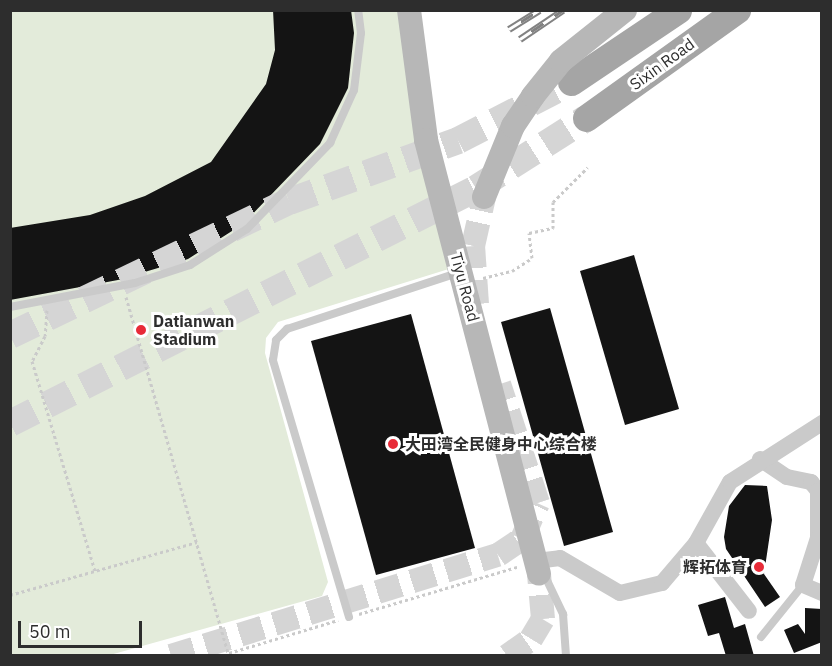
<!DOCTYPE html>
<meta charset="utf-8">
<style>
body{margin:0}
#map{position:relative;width:832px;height:666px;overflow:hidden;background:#fff;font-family:"IBM Plex Sans","Noto Sans SC",sans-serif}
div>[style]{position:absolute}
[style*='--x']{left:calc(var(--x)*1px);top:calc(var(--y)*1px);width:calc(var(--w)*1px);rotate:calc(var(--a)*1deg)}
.green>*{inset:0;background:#e3ebda}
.building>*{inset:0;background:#141414}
.secondary-tunnel>*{height:24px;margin-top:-12px;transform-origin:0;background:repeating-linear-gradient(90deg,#d5d5d5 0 24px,transparent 0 36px)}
.primary-tunnel>*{height:27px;margin-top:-13.5px;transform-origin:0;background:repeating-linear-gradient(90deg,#d5d5d5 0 27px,transparent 0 41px)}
.path>*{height:3px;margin-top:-1.5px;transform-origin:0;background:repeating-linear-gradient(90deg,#cacaca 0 3px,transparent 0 6px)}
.lane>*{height:8px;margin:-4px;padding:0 4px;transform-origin:4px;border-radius:4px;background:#cacaca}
.street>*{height:16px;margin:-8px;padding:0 8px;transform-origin:8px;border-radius:8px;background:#cacaca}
.secondary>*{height:24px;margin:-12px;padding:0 12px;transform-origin:12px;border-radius:12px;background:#b7b7b7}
.primary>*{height:27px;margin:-13.5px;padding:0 13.5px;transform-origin:13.5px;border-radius:13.5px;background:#a5a5a5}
.rail>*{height:7px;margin-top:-3.5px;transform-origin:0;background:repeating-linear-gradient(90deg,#fff 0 14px,#828282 0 28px);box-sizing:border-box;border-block:2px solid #828282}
.secondary-bridge>*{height:24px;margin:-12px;padding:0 12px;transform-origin:12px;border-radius:12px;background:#b7b7b7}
.dots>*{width:16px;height:16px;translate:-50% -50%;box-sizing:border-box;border:3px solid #fff;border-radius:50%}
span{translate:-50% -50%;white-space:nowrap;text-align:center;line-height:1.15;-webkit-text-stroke:6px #fff;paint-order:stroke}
.street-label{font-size:16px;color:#2d2d2d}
.poi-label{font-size:16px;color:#2d2d2d;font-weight:700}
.left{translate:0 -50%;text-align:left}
.right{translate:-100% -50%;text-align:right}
.frame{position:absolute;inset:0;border:12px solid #2d2d2d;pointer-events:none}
.scale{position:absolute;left:18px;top:621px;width:124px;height:27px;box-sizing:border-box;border:3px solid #2d2d2d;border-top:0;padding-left:8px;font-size:18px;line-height:21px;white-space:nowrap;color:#2d2d2d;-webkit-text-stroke:4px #fff;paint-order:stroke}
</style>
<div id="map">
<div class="green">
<i style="clip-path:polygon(11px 11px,402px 11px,452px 268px,278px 322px,266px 338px,265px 353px,328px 582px,322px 596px,110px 655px,11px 655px)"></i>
</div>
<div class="building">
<i style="clip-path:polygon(273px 10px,351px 10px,354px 33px,348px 88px,320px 144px,243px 224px,188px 259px,118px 280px,10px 300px,10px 228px,90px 215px,145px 196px,211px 162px,266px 84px,275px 50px)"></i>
<i style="clip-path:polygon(634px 255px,679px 409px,625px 425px,580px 271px)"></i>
<i style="clip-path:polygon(550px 308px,613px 532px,564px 546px,501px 322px)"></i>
<i style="clip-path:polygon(411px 314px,475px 548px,376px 575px,311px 341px)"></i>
<i style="clip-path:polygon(745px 485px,767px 486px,772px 520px,764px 574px,780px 597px,765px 607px,726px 549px,724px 537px,729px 506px)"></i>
<i style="clip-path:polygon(725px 597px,734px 628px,745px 624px,754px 656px,726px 656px,719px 633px,708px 636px,698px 605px)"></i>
<i style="clip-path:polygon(805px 608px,822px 609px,822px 642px,794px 653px,784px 630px,798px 624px,805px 634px)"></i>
</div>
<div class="secondary-tunnel">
<i style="--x:477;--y:304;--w:58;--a:-93.9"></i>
<i style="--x:473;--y:246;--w:50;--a:-77.3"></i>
<i style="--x:171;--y:656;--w:342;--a:-17.2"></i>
<i style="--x:498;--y:555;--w:29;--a:-34"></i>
<i style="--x:522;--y:539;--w:39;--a:-66"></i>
<i style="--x:538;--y:503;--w:125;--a:-108.1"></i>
<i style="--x:507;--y:656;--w:29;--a:-35"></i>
<i style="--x:531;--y:639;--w:23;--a:-59"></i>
<i style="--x:543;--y:619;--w:45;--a:-95.1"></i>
</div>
<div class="primary-tunnel">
<i style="--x:10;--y:335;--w:310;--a:-25.7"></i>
<i style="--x:289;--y:201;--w:180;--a:-19.8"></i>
<i style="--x:458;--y:140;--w:127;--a:-27.2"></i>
<i style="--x:10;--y:423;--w:522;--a:-26.76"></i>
<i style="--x:476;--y:188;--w:130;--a:-32.5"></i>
</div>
<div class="path">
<i style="--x:483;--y:278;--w:30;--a:-14"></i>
<i style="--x:512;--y:271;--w:24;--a:-33"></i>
<i style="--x:532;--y:258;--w:25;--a:-97"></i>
<i style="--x:529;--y:233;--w:25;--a:-12"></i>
<i style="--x:553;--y:228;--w:26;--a:-90"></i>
<i style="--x:553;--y:202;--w:49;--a:-45"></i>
<i style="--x:126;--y:297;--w:373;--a:74"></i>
<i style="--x:47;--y:310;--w:26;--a:94"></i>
<i style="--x:45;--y:336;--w:28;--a:117"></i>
<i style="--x:32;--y:361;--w:219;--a:73.3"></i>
<i style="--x:10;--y:595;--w:194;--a:-15.8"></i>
<i style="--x:359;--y:614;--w:165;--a:-16.6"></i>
<i style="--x:229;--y:653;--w:114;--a:-16.8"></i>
</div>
<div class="lane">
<i style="--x:10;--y:307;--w:127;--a:-10.9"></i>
<i style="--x:135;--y:283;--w:58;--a:-18.1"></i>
<i style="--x:190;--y:265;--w:67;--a:-32.3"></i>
<i style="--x:247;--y:229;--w:120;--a:-46"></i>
<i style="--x:330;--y:143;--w:58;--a:-65.6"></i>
<i style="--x:354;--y:90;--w:57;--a:-83"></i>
<i style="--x:361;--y:33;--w:23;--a:-97"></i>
<i style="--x:543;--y:572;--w:47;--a:64.5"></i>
<i style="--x:563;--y:614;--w:42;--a:85.9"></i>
<i style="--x:349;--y:617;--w:268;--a:-106.5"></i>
<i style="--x:273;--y:360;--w:20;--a:-81"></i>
<i style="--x:276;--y:340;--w:16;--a:-45"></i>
<i style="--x:287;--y:329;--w:179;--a:-18.2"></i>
<i style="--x:761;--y:637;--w:67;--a:-51.1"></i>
</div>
<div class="street">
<i style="--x:760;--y:459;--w:32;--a:34"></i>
<i style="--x:787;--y:477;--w:25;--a:12"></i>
<i style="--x:811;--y:482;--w:11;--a:52"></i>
<i style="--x:818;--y:491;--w:47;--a:90"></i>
<i style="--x:818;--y:538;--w:49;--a:107.7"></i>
<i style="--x:803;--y:585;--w:21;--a:23"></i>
<i style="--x:696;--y:543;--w:86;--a:52.1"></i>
<i style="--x:536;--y:561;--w:24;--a:-7"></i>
<i style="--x:560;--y:558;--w:69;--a:30.3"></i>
<i style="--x:620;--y:593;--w:43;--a:-13.4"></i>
<i style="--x:662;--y:583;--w:52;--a:-49.6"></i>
<i style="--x:696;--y:543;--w:70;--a:-60.9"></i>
<i style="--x:730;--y:482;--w:109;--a:-32.7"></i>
</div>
<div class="secondary">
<i style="--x:409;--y:10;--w:131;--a:82.5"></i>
<i style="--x:426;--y:140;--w:448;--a:75.4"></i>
</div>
<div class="primary">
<i style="--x:571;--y:82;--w:129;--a:-33.9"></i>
<i style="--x:586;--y:118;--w:186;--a:-35.6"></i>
</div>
<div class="rail">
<i style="--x:509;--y:29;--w:36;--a:-32"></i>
<i style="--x:520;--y:39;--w:52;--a:-34"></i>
</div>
<div class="secondary-bridge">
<i style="--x:484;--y:197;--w:77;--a:-67.8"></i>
<i style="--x:513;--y:126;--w:36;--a:-56"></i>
<i style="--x:533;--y:96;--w:45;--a:-51.3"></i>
<i style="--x:561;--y:61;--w:82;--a:-38.6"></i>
</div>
<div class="dots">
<i style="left:141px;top:330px;background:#e82b38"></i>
<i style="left:393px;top:444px;background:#e82b38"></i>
<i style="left:759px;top:567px;background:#e82b38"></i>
</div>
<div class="street-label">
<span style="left:662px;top:64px;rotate:-36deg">Sixin Road</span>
<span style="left:465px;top:287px;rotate:75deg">Tiyu Road</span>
</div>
<div class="poi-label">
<span class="left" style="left:153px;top:330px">Datianwan<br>Stadium</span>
<span class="left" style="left:405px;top:444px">大田湾全民健身中心综合楼</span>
<span class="right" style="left:747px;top:567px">辉拓体育</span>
</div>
<div class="frame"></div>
<div class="scale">50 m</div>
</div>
